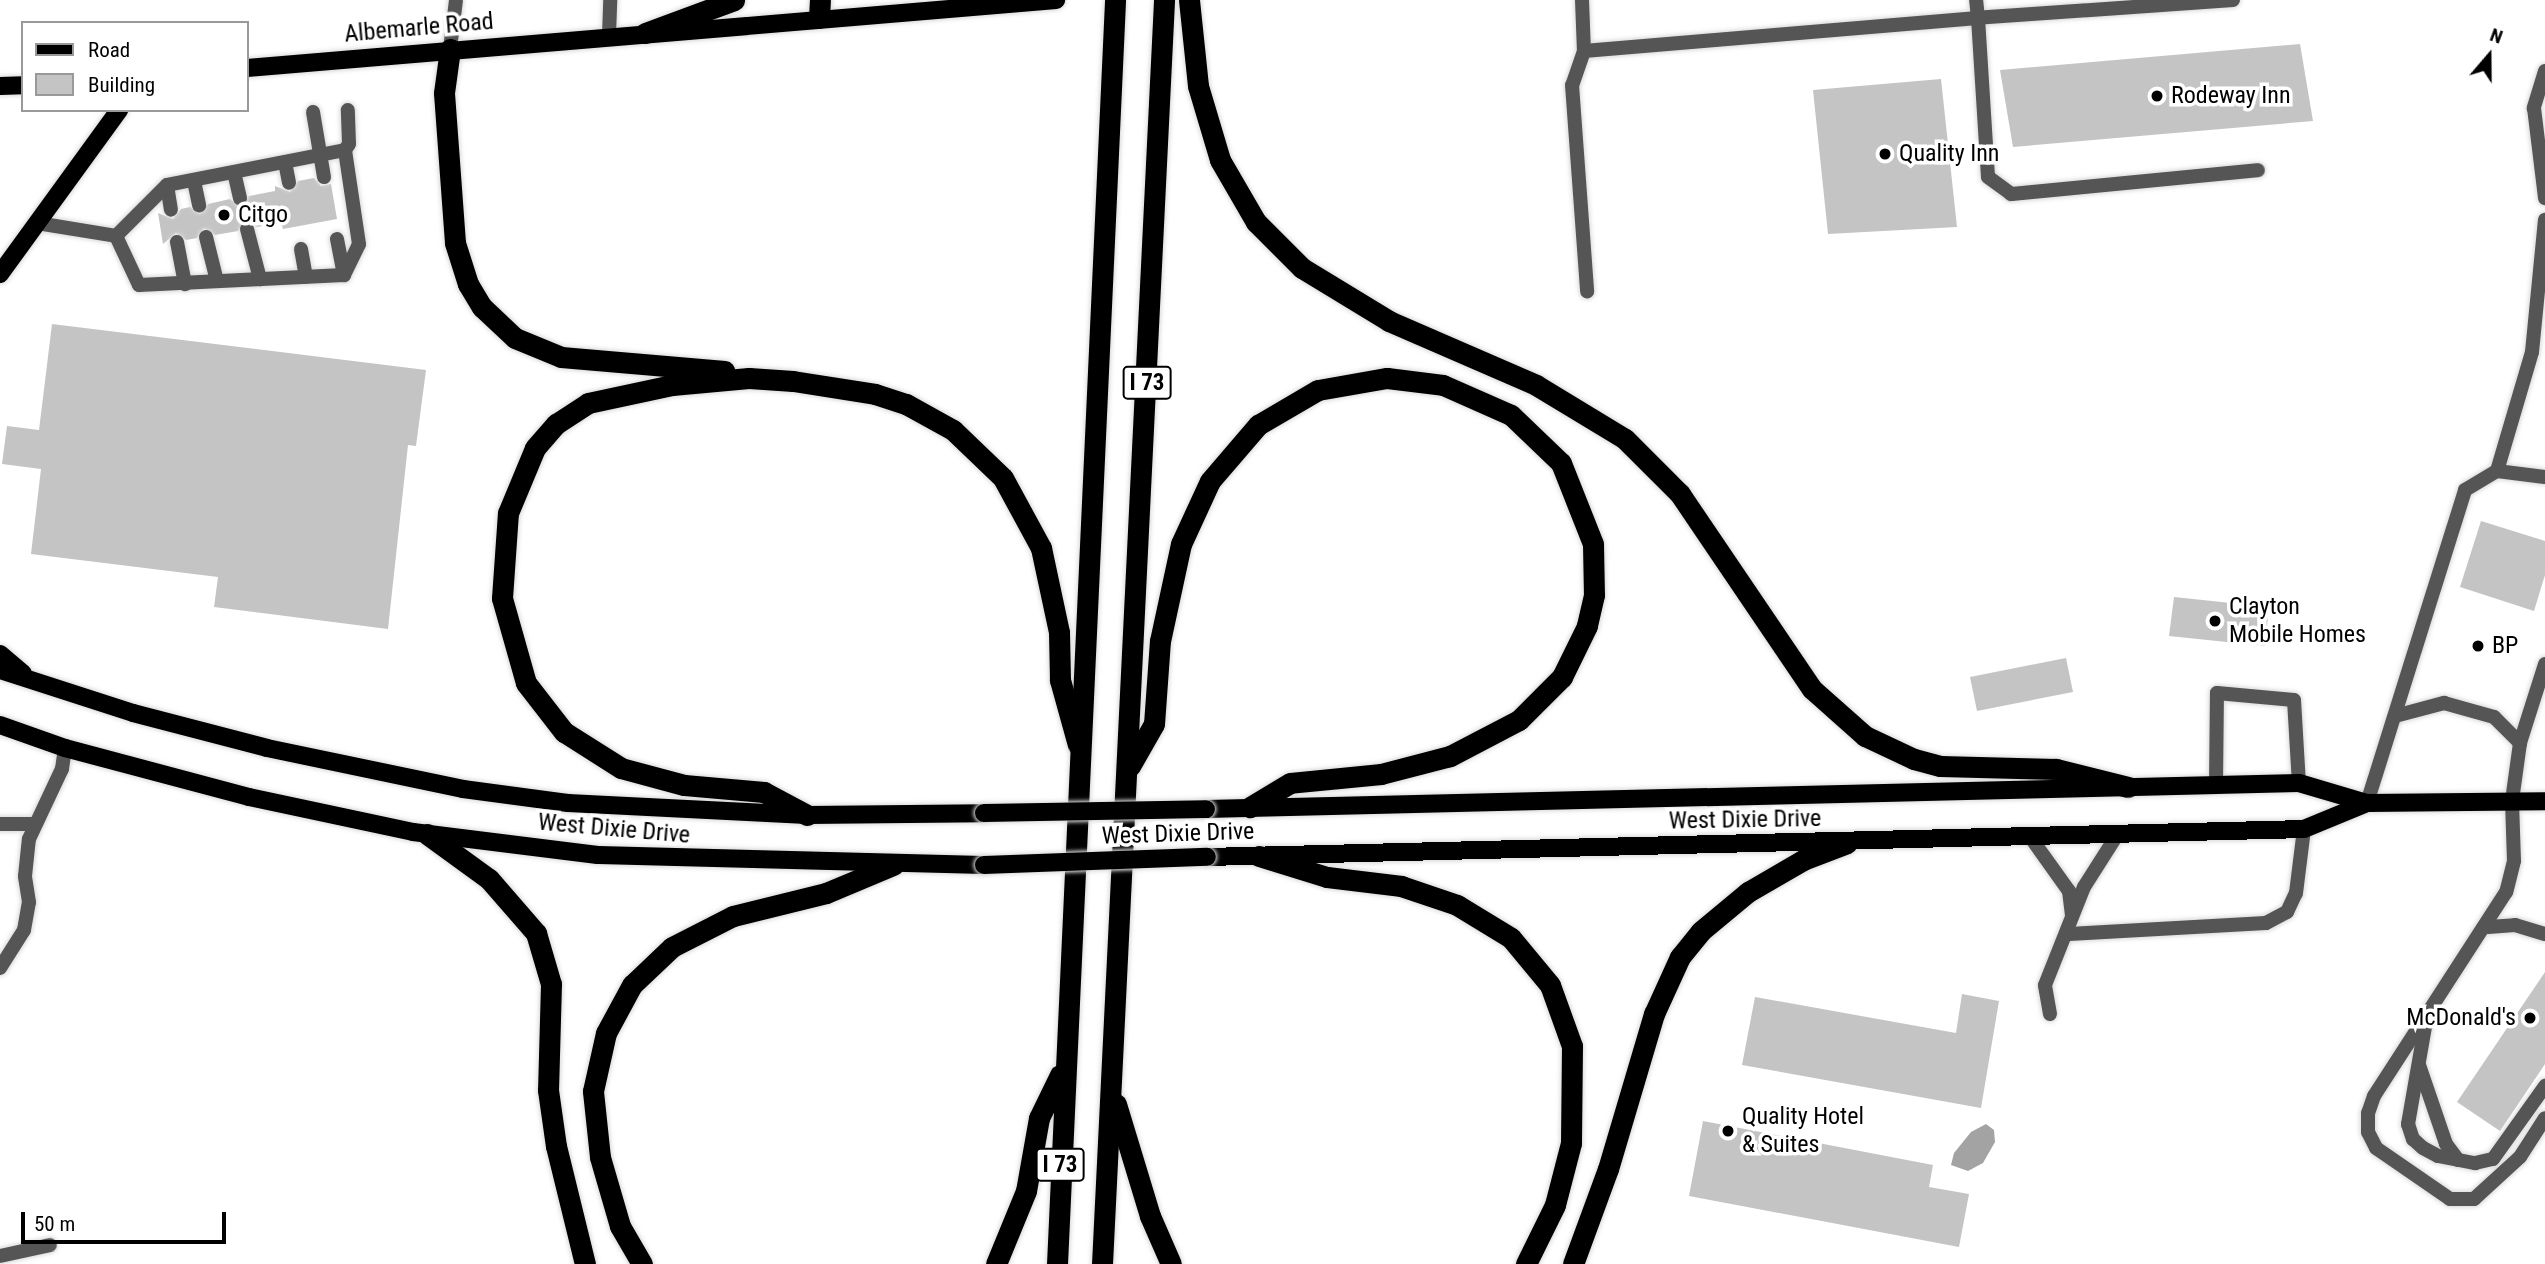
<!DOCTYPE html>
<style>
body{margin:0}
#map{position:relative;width:2545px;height:1264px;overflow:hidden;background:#fff;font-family:"Roboto Condensed",sans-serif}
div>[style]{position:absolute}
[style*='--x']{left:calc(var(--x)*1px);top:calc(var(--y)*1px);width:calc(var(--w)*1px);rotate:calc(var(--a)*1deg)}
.water>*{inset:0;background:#a3a3a3}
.building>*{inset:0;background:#c4c4c4}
.roads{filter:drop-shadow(0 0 2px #dbdbdb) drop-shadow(0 0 2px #dbdbdb)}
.service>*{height:14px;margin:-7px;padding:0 7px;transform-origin:7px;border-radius:7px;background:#555}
.minor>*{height:14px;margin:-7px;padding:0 7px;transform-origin:7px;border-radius:7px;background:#555}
.tertiary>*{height:14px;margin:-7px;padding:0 7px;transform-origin:7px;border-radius:7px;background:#555}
.primary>*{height:18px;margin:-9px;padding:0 9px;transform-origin:9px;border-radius:9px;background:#000}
.motorway>*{height:21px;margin:-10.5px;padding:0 10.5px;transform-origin:10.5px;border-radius:10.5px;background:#000}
.bridges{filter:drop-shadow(0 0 2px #dbdbdb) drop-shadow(0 0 2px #dbdbdb)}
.primary-bridge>*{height:18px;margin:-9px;padding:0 9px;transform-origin:9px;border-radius:9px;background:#000}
.dots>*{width:19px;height:19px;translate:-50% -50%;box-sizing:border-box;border:4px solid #fff;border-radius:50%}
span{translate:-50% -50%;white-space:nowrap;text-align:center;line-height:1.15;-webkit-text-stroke:7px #fff;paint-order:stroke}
.shield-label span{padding:2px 5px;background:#fff;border:2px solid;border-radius:5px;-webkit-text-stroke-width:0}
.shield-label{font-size:23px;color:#000;font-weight:700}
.street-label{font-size:24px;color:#000}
.poi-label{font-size:24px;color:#000}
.left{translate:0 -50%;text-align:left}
.right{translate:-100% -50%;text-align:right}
.legend{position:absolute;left:21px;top:21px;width:228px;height:91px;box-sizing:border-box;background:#fff;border:2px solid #999;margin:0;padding:9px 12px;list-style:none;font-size:21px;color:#000}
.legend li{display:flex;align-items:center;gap:14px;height:35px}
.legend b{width:35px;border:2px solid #999}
.north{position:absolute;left:2454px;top:21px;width:70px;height:70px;-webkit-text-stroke:5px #fff;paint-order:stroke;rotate:20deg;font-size:19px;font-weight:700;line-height:28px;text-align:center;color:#000}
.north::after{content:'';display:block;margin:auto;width:24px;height:32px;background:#000;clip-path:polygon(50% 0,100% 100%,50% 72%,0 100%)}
.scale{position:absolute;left:21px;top:1212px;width:205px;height:32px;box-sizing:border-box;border:4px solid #000;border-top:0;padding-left:9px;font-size:21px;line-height:24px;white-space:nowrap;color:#000;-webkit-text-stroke:5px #fff;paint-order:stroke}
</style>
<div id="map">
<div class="water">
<i style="clip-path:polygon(1986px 1124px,1994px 1130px,1995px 1142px,1983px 1163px,1968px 1171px,1951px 1165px,1954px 1153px,1971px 1132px)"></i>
</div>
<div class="building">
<i style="clip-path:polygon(2300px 44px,2313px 121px,2013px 147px,2000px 70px)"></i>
<i style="clip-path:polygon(1941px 79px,1957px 227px,1828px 234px,1813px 90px)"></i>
<i style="clip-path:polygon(314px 178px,321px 186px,331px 184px,337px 219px,283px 229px,281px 223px,257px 227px,245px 220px,238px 231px,215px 235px,204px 228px,197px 238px,186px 240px,176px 233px,163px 244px,158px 213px,173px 219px,181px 209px,190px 207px,200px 214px,208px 204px,230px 199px,241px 207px,249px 196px,275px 191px,275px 186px,290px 192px,298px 181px)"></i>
<i style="clip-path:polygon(52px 324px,426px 370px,416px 446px,408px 445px,388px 629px,214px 607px,218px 577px,31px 554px,41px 469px,2px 464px,7px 426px,39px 430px)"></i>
<i style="clip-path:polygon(2481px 521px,2545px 541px,2545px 575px,2534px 611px,2460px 587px)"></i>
<i style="clip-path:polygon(2174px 597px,2269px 607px,2265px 646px,2169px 636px)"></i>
<i style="clip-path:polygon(2066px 658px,2073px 692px,1977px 711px,1970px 677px)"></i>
<i style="clip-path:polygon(2545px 972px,2545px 1064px,2500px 1131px,2457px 1102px)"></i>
<i style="clip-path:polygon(1962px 994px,1999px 1001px,1981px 1108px,1742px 1065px,1755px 997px,1956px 1033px)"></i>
<i style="clip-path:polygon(1703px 1121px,1933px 1165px,1929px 1187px,1969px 1194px,1959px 1247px,1689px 1196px)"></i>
</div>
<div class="roads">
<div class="service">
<i style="--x:1582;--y:0;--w:51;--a:87.8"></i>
<i style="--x:1584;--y:51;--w:395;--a:-4.8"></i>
<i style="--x:1978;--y:18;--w:18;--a:-96"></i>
<i style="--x:2233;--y:0;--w:256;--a:176"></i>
<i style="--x:1978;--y:18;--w:159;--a:86.4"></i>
<i style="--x:1988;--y:177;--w:29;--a:36"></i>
<i style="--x:2011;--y:194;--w:248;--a:-5.5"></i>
<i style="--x:609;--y:36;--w:36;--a:-88"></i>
<i style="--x:1584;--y:51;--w:36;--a:109"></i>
<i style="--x:1572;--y:85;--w:207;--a:85.8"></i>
<i style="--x:2545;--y:71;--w:39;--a:107"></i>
<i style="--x:2534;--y:108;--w:91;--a:83"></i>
<i style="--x:313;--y:112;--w:66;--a:80.4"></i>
<i style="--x:345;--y:150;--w:7;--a:-56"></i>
<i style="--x:349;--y:144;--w:34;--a:-92"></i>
<i style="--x:285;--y:162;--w:21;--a:79"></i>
<i style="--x:234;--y:172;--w:27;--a:77"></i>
<i style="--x:194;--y:181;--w:25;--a:78"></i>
<i style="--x:167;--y:185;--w:25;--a:81"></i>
<i style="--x:37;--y:223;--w:80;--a:9.3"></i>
<i style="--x:116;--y:236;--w:54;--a:64.9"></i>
<i style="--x:139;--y:285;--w:205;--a:-2.8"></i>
<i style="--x:344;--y:275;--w:34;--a:-64"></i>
<i style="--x:359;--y:244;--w:95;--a:-98.5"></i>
<i style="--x:345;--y:150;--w:181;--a:168.9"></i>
<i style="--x:167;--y:185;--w:72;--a:135"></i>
<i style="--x:247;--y:229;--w:52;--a:75.4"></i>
<i style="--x:206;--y:237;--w:45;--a:76"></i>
<i style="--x:337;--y:239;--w:37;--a:79"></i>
<i style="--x:177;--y:242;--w:43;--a:79.2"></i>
<i style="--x:301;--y:249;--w:28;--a:80"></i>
<i style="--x:2497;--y:471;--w:124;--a:-73.6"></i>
<i style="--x:2532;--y:352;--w:133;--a:-84.4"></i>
<i style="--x:2545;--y:664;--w:83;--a:107.6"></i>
<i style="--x:2520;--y:743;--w:59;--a:97.9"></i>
<i style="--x:2512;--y:801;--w:60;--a:88.1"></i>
<i style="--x:2514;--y:861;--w:32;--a:104"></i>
<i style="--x:2506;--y:892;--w:243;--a:122.9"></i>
<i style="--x:2374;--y:1096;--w:18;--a:109"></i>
<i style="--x:2368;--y:1113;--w:19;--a:90"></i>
<i style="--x:2368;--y:1132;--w:18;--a:63"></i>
<i style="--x:2376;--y:1148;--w:90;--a:34.6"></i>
<i style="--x:2450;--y:1199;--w:24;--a:0"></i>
<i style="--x:2474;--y:1199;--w:62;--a:-42.4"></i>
<i style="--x:2520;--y:1157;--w:46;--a:-57.3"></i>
<i style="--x:2395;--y:716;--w:51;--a:-14.9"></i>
<i style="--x:2444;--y:703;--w:52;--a:15.6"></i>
<i style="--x:2494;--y:717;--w:37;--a:45"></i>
<i style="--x:2216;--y:785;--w:92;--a:-89.4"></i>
<i style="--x:2217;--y:693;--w:77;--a:5.2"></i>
<i style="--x:2294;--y:700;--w:83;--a:86.6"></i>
<i style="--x:2367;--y:803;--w:328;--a:-72.6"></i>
<i style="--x:2465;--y:490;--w:37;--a:-31"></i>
<i style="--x:2497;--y:471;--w:48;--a:7.1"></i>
<i style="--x:0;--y:824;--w:33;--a:0"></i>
<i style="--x:2031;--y:838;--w:65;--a:54.4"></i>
<i style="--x:2069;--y:891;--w:25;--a:83"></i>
<i style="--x:2488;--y:927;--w:27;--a:-4"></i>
<i style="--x:2515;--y:925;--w:31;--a:17"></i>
<i style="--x:2069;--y:934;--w:197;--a:-3.2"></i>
<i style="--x:2266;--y:923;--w:24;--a:-28"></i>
<i style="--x:2287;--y:912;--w:21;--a:-65"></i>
<i style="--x:2296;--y:893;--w:64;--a:-82.9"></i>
<i style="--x:0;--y:968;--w:45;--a:-57.7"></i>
<i style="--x:24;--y:930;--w:28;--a:-80"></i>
<i style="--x:29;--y:902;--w:26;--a:-99"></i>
<i style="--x:25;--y:876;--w:37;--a:-84"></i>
<i style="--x:29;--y:839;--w:77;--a:-64.8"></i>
<i style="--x:62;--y:769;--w:21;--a:-82"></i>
<i style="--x:2050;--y:1014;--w:29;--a:-100"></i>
<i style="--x:2045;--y:985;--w:105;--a:-68.3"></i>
<i style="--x:2084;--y:887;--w:62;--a:-57.6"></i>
<i style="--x:2426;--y:1021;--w:105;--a:99.9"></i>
<i style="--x:2408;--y:1124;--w:16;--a:72"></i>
<i style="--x:2413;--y:1139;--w:13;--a:42"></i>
<i style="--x:2423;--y:1148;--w:17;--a:28"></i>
<i style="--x:2438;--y:1156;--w:38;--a:11"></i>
<i style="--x:2475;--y:1163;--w:18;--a:-13"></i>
<i style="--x:2493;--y:1159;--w:90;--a:-54.5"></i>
<i style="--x:2419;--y:1065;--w:83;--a:71.1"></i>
<i style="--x:2446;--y:1144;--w:20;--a:53"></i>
</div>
<div class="minor">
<i style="--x:0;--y:1256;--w:51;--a:-12.4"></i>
</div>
<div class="tertiary">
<i style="--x:450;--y:49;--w:49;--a:-83"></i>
</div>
<div class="primary">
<i style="--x:247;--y:68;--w:812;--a:-4.8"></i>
<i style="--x:0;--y:86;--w:23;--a:-2"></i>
<i style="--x:0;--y:274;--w:203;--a:-54"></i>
<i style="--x:0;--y:654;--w:30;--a:40"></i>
<i style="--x:0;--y:670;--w:140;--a:17.9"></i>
<i style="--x:133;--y:713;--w:138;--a:14.6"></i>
<i style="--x:267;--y:748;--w:200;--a:11.8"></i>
<i style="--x:463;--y:789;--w:106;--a:7.6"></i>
<i style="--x:568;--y:803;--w:239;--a:2.9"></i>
<i style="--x:807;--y:815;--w:177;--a:-0.6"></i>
<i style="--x:0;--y:725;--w:69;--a:19.5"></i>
<i style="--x:65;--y:748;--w:190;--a:14.9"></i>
<i style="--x:249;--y:797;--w:168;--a:12"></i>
<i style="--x:413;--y:832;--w:186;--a:7.1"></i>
<i style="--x:598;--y:855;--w:386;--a:1.5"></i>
<i style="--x:1206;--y:809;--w:1093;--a:-1.36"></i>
<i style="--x:2299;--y:783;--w:71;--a:16.4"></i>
<i style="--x:2367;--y:803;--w:178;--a:-0.6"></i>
<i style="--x:1207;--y:857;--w:1097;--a:-1.46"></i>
<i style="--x:2304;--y:829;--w:68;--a:-22.4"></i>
</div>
<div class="motorway">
<i style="--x:1189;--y:0;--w:86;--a:84"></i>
<i style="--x:1198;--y:86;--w:77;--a:73.4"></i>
<i style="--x:1220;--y:160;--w:72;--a:59.9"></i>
<i style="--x:1256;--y:222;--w:65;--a:45"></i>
<i style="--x:1302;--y:268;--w:102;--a:31.3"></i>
<i style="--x:1389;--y:321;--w:160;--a:23.5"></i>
<i style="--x:1536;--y:385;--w:104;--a:31.2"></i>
<i style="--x:1625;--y:439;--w:78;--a:45"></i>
<i style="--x:1680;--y:494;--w:235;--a:55.9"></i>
<i style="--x:1812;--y:689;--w:71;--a:41.6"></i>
<i style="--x:1865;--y:736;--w:54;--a:25.1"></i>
<i style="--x:1914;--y:759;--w:27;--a:15"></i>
<i style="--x:1940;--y:766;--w:116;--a:1.5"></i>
<i style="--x:2056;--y:769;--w:74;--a:14"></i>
<i style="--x:819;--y:18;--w:18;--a:-87"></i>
<i style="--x:645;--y:33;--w:95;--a:-20.3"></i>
<i style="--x:450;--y:49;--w:44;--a:97.8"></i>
<i style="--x:444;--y:93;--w:150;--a:85.8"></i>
<i style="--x:455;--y:243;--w:43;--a:72.4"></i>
<i style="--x:468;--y:284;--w:27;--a:59"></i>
<i style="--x:482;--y:307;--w:45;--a:43.2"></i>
<i style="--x:515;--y:338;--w:50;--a:22.4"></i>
<i style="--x:561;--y:357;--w:164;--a:4.9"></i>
<i style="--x:1130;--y:766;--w:48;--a:-60.3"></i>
<i style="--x:1154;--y:724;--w:83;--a:-85.9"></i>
<i style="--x:1160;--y:641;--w:99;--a:-77.8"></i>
<i style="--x:1181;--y:544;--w:69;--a:-65.3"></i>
<i style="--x:1210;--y:481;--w:74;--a:-49.4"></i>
<i style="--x:1258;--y:425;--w:69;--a:-30.3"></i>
<i style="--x:1318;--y:390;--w:70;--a:-9.9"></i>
<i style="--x:1387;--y:378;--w:56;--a:7.1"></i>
<i style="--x:1443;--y:385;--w:74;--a:23.8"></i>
<i style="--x:1511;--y:415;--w:69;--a:43.8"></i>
<i style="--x:1561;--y:463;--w:87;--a:68.4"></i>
<i style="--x:1593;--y:544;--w:51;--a:88.9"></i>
<i style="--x:1594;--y:595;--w:32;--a:103"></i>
<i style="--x:1587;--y:626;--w:57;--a:116.1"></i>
<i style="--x:1562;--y:677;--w:61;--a:135"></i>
<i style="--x:1519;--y:720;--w:78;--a:152.4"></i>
<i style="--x:1450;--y:756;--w:71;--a:165.4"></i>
<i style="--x:1381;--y:774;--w:91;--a:174.4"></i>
<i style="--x:1290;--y:783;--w:47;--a:149"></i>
<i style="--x:807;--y:815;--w:49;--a:-151.9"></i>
<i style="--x:764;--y:792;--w:80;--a:-175"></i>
<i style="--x:684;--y:785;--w:65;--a:-164.9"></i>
<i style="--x:621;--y:768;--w:67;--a:-147.7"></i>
<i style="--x:564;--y:732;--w:62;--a:-127.8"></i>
<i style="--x:526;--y:683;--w:88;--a:-105.8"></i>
<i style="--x:502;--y:598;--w:85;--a:-86"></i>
<i style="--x:508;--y:513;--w:70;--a:-67.4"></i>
<i style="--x:535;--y:448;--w:32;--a:-49"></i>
<i style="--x:556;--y:424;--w:38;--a:-33"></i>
<i style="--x:588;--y:403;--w:86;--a:-12.1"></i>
<i style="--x:672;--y:385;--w:77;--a:-5.2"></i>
<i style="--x:749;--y:378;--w:44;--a:3.9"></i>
<i style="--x:793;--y:381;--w:83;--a:9"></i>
<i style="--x:875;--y:394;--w:33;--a:18"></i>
<i style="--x:906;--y:404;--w:54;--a:29"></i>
<i style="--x:953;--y:430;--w:69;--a:43.8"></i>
<i style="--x:1003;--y:478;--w:80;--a:61.5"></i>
<i style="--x:1041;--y:548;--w:86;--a:77.9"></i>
<i style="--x:1059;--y:632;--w:48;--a:88.8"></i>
<i style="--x:1060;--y:680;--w:67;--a:74.5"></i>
<i style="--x:427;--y:834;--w:77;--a:36"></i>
<i style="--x:489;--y:879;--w:72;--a:49"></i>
<i style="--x:536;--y:933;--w:53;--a:73.6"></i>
<i style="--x:551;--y:984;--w:106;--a:91.6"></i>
<i style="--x:548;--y:1090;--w:57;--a:81.9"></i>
<i style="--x:556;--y:1146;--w:122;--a:76.2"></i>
<i style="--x:1259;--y:856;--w:71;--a:17.2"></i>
<i style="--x:1327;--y:877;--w:75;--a:6.9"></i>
<i style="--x:1401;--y:886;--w:59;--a:18.7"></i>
<i style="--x:1457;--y:905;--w:63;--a:31.4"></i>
<i style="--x:1511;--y:938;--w:61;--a:50.3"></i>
<i style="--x:1550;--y:985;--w:65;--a:70.2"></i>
<i style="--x:1572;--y:1046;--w:97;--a:90.6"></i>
<i style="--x:1571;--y:1143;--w:64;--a:104.5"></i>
<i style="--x:1555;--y:1205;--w:66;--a:116.2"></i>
<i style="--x:1116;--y:1104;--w:117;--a:73.1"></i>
<i style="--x:1150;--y:1216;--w:52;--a:66.4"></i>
<i style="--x:642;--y:1264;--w:44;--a:-120.1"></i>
<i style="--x:620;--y:1226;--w:72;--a:-106.2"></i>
<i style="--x:600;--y:1157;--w:66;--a:-96.1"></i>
<i style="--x:593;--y:1091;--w:59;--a:-77.4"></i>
<i style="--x:606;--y:1033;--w:55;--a:-61.6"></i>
<i style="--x:632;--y:985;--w:55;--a:-43.5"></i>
<i style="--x:672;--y:947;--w:68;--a:-26.9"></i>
<i style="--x:733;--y:916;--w:96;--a:-13.9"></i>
<i style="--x:826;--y:893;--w:73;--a:-22.7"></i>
<i style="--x:996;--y:1264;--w:79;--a:-67.7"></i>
<i style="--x:1026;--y:1191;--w:74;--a:-79.9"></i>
<i style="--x:1039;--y:1118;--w:48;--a:-64"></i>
<i style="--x:1057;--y:1264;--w:1265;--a:-87.37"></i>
<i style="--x:1102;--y:1264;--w:1266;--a:-87.19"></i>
<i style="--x:1573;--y:1264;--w:101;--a:-69.8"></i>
<i style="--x:1608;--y:1169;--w:162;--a:-73.5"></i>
<i style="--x:1654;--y:1014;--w:63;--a:-65.5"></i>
<i style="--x:1680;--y:957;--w:33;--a:-51"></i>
<i style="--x:1701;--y:931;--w:61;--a:-39.7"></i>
<i style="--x:1748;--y:892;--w:64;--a:-30.2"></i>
<i style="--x:1803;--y:860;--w:47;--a:-21.1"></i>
</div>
</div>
<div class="bridges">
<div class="primary-bridge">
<i style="--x:984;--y:813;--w:222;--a:-1"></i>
<i style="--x:984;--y:865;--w:223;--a:-2.1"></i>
</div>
</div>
<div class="dots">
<i style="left:2157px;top:96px;background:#000"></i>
<i style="left:1885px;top:154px;background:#000"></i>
<i style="left:224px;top:215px;background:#000"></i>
<i style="left:2215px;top:621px;background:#000"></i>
<i style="left:2478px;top:646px;background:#000"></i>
<i style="left:2530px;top:1018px;background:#000"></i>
<i style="left:1728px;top:1131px;background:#000"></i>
</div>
<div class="shield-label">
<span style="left:1147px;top:383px">I 73</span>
<span style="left:1060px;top:1165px">I 73</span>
</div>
<div class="street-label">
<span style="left:419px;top:28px;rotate:-5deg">Albemarle Road</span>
<span style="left:1745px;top:820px;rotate:-1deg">West Dixie Drive</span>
<span style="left:614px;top:829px;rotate:5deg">West Dixie Drive</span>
<span style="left:1178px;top:834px;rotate:-2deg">West Dixie Drive</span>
</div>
<div class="poi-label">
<span class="left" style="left:2171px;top:96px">Rodeway Inn</span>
<span class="left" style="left:1899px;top:154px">Quality Inn</span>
<span class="left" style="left:238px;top:215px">Citgo</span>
<span class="left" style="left:2229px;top:621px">Clayton<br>Mobile Homes</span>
<span class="left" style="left:2492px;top:646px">BP</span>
<span class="right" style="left:2516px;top:1018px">McDonald's</span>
<span class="left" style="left:1742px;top:1131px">Quality Hotel<br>&amp; Suites</span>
</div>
<ul class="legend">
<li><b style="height:9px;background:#000"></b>Road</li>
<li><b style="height:19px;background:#c4c4c4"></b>Building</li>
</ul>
<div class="north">N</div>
<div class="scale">50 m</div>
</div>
